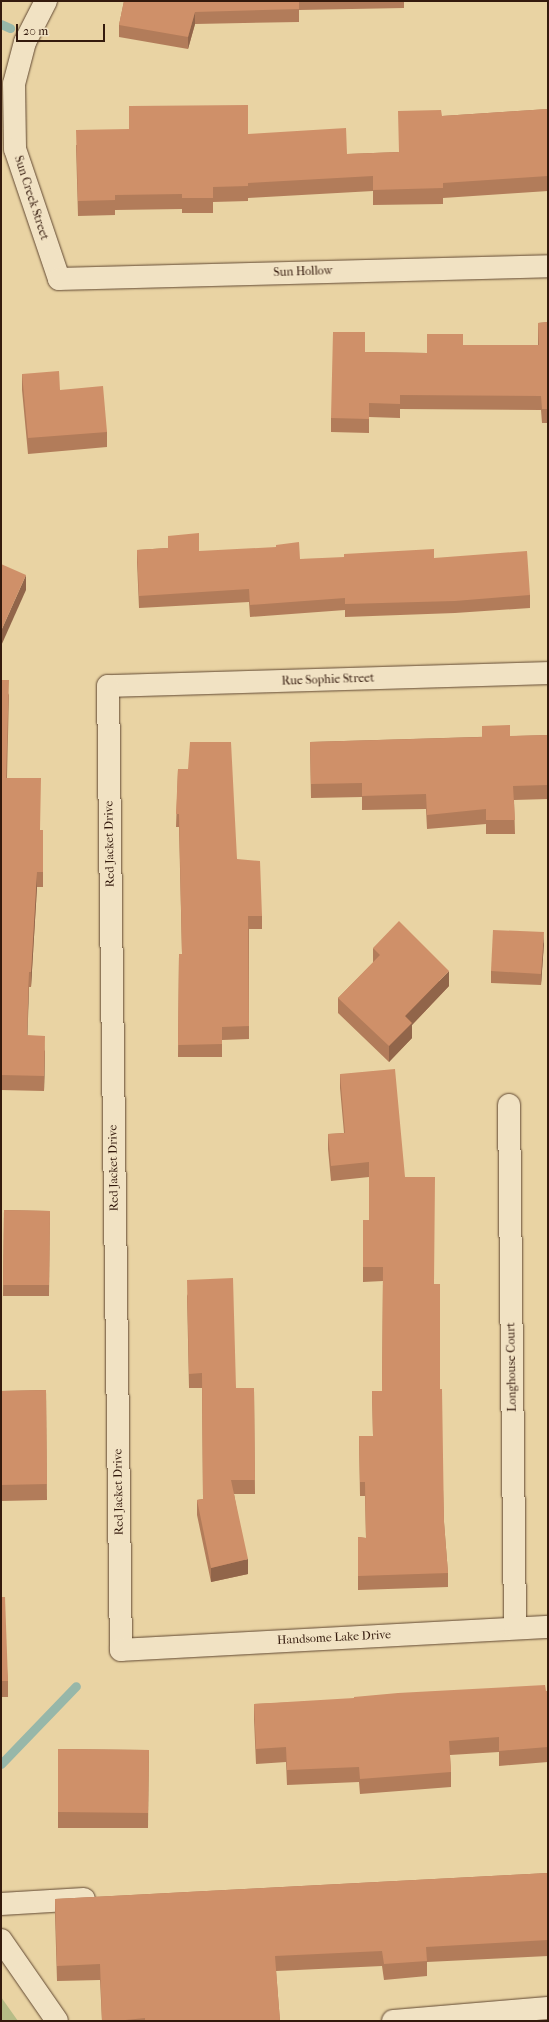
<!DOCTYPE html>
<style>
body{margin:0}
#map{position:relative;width:549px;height:2022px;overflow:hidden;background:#e9d3a3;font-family:"IM FELL French Canon",serif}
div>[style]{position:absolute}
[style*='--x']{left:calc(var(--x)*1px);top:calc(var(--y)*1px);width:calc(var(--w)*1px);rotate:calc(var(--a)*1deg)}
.green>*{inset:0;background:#b6bc86}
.stream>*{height:9px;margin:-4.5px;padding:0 4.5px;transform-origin:4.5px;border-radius:4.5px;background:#97b7a9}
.roads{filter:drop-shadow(0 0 1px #614832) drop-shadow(0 0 1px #614832)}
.minor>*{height:22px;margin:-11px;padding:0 11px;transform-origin:11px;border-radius:11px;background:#f1e2c3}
.wall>*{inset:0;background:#b27c5a}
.shaded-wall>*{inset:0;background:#91654a}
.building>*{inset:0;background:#cf9069}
span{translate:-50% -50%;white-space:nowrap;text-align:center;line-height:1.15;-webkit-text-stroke:4px #f1e2c3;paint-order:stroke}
.street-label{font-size:12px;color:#341a0d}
.frame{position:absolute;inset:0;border:2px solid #341a0d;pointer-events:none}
.scale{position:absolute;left:16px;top:24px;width:89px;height:18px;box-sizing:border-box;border:2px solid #341a0d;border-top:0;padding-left:5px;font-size:12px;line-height:14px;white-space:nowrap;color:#341a0d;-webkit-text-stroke:3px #f1e2c3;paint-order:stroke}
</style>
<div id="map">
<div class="green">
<i style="clip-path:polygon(1px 1997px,18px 2021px,1px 2021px)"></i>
</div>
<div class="stream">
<i style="--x:1;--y:24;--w:10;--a:24"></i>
<i style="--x:1;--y:1764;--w:108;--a:-46.1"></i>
</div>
<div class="roads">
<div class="minor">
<i style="--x:46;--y:1;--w:46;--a:117.1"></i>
<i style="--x:25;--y:42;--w:43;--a:104.7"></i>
<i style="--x:14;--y:84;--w:65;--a:89.1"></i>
<i style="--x:15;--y:149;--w:137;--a:71.3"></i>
<i style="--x:59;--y:279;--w:489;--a:-1.5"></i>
<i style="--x:548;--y:673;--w:440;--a:178.3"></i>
<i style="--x:108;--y:686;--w:964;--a:89.23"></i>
<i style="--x:121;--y:1650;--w:428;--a:-3.1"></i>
<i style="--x:509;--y:1105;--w:523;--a:89.34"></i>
<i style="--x:1;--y:1904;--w:83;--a:-3.4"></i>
<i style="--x:1;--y:1940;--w:98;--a:55.3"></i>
<i style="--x:393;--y:2021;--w:156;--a:-4.8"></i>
</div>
</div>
<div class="wall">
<i style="clip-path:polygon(124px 1px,404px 1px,404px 8px,299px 10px,299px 22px,195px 24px,188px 49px,119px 37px,119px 25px)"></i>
<i style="clip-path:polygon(548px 109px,548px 191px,443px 198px,443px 204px,373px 205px,373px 191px,248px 198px,248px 201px,213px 202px,213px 213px,182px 213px,182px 209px,115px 210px,115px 215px,78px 216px,76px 145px,248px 134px,347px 154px,399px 152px,442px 116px)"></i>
<i style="clip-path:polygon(548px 322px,548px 423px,542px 423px,541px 410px,400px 409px,400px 418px,369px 417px,369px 433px,331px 432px,331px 418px,365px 352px,427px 353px,463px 345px,538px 345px,538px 323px)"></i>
<i style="clip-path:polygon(22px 374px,60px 390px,107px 432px,107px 447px,28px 454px,22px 390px)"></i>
<i style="clip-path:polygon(168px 536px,199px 551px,300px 559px,434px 558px,530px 595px,530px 608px,455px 613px,345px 617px,345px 610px,250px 617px,249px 602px,139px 608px,137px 562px,137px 550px,168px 548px)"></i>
<i style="clip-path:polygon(1px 680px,9px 695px,7px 778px,40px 830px,43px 830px,43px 887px,37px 887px,31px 987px,29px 987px,27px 1035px,45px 1051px,44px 1091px,1px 1090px)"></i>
<i style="clip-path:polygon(548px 735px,548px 799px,514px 800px,515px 834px,486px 834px,486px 824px,427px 829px,426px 809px,362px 810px,362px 797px,311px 798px,310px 742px)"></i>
<i style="clip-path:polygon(178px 769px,237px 859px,262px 916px,262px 929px,249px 929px,249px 1039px,222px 1040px,222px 1057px,178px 1057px,179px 954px,182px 954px,179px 827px,176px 827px)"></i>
<i style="clip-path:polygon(544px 943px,541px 985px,491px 983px,491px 971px)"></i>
<i style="clip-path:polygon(373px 948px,449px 986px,412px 1025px,412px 1038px,389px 1062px,338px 1013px,338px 998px,373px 963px)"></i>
<i style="clip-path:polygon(340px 1074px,405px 1177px,434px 1284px,440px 1389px,444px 1522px,448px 1573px,448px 1587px,358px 1590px,358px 1537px,366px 1538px,365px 1496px,360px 1496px,359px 1436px,373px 1436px,372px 1391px,382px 1391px,383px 1281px,363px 1282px,363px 1220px,369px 1220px,369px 1177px,331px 1181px,328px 1149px,328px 1134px,344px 1133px,340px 1088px)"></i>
<i style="clip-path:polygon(4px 1210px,50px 1211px,49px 1296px,3px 1296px)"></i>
<i style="clip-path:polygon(187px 1294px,236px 1388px,254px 1388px,255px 1494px,234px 1494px,248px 1574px,211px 1582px,197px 1515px,197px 1500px,203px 1499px,202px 1388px,189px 1388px)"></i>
<i style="clip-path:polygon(46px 1390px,47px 1500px,1px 1501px,1px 1391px)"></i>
<i style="clip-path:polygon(1px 1597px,8px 1681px,8px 1697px,1px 1697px)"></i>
<i style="clip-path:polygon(548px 1691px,548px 1762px,499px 1766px,499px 1752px,450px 1755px,451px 1772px,451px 1787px,360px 1794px,359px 1782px,287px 1785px,286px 1762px,256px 1764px,254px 1719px,254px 1704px)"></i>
<i style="clip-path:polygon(58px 1749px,149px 1750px,148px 1828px,58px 1828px)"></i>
<i style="clip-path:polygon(548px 1873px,548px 1956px,427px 1962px,427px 1976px,384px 1980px,382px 1966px,276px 1971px,280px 2021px,102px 2021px,100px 1980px,57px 1981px,55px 1915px,55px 1899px)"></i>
</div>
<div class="shaded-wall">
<i style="clip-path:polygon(195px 12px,195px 24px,188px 49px,188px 37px)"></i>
<i style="clip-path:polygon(1px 369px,2px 369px,2px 380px,1px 381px)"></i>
<i style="clip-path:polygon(26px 575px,26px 590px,1px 646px,1px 631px)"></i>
<i style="clip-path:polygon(37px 872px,37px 887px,31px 987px,31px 972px)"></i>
<i style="clip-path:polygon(544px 932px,544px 943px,541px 985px,541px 974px)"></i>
<i style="clip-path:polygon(449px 971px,449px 986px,412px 1025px,412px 1038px,389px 1062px,389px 1046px,405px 1016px)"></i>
<i style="clip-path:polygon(29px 972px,29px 987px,27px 1050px,27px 1035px)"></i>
<i style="clip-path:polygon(45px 1036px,45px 1051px,44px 1091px,44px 1076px)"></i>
<i style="clip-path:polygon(248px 1559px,248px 1574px,211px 1582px,211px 1568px)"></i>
</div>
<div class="building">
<i style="clip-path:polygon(124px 1px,299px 1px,299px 9px,195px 12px,188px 37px,119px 25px)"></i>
<i style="clip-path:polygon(248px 105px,248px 134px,346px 128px,347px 154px,399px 152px,398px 111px,441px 110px,442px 116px,548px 109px,548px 176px,443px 183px,443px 188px,373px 190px,373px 176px,248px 183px,248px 186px,213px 187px,213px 198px,182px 198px,182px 194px,115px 195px,115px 200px,78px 201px,76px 130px,129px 129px,129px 106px)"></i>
<i style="clip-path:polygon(548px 322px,548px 409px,542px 409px,541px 396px,400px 395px,400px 404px,369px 403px,369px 419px,331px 418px,333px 332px,365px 332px,365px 352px,427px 353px,427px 334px,463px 334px,463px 345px,539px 345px,538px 323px)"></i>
<i style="clip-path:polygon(59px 371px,60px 390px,103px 386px,107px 432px,28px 438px,22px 374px)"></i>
<i style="clip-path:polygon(199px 533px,199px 551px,276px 547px,276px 545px,299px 542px,300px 559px,344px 557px,344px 554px,434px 549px,434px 558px,527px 551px,530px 595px,455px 601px,345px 604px,345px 598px,250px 605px,249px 589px,139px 596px,137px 550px,168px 548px,168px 536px)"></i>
<i style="clip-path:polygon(1px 564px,26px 575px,1px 631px)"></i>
<i style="clip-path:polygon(1px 680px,9px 680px,6px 778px,41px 778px,40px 830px,43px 830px,43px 872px,37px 872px,31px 972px,29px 972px,27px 1035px,45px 1036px,44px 1076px,1px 1075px)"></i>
<i style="clip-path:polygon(510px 725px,510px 736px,548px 735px,548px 785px,513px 786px,515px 820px,486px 820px,486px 809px,427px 815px,426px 794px,362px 796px,362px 783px,311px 784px,310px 742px,482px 737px,482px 726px)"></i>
<i style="clip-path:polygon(190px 742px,231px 742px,237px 859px,260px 861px,262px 916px,248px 916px,249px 1026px,222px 1027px,222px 1044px,178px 1045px,179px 954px,182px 954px,179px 814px,176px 814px,178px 769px,188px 769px)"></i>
<i style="clip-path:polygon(399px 921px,449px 971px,405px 1016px,412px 1023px,389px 1046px,338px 998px,380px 955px,373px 948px)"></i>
<i style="clip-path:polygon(493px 930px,544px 932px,541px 974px,491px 971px)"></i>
<i style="clip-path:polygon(395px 1069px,405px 1177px,435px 1177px,434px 1284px,440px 1284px,440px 1389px,442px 1389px,444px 1522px,448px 1573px,358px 1576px,358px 1537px,366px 1538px,365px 1482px,360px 1482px,359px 1436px,373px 1436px,372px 1391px,382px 1391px,383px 1267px,363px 1267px,363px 1220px,369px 1220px,369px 1162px,331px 1166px,328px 1134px,345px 1133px,340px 1074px)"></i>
<i style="clip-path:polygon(4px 1210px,50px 1211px,49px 1285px,3px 1285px)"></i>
<i style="clip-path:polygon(233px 1278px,236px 1388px,254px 1388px,255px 1480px,231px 1480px,248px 1559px,211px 1568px,197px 1500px,203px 1499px,202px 1373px,189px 1374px,187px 1280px)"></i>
<i style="clip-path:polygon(46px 1390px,47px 1484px,1px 1485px,1px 1391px)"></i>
<i style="clip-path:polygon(1px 1597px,5px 1597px,8px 1681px,1px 1681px)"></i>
<i style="clip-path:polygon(545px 1685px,546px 1691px,548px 1691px,548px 1747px,499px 1751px,499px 1737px,449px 1741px,451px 1772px,360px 1779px,359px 1767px,287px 1770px,286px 1747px,256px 1749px,254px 1704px,354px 1698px,354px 1697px,398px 1693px)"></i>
<i style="clip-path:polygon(58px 1749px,149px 1750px,148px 1813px,58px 1812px)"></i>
<i style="clip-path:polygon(548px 1873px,548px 1940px,426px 1947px,427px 1961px,384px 1964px,382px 1951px,275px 1956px,280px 2021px,145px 2021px,145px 2018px,116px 2021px,102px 2021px,100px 1964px,57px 1966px,55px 1899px)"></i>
</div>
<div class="street-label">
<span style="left:31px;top:198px;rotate:72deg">Sun Creek Street</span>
<span style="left:303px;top:272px;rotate:-2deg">Sun Hollow</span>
<span style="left:328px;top:680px;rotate:-2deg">Rue Sophie Street</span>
<span style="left:110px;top:844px;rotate:-91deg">Red Jacket Drive</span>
<span style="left:114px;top:1168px;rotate:-91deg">Red Jacket Drive</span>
<span style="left:512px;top:1367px;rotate:-91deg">Longhouse Court</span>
<span style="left:119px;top:1492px;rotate:-91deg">Red Jacket Drive</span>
<span style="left:334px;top:1638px;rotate:-3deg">Handsome Lake Drive</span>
</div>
<div class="frame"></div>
<div class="scale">20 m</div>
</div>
